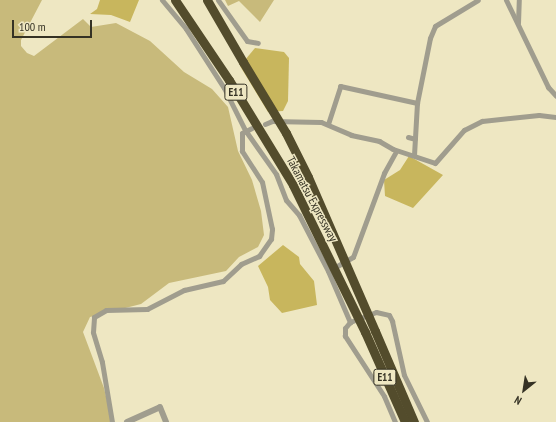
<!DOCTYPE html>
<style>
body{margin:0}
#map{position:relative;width:556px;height:422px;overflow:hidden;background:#eee7c2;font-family:"PT Sans Narrow",sans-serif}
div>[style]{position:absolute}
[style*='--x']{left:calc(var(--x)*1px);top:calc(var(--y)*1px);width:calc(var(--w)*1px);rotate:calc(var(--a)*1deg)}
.green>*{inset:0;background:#c8ba7b}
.water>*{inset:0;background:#c8b65d}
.minor>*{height:5px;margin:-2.5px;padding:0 2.5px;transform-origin:2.5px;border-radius:2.5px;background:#a09d8e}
.tertiary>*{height:6px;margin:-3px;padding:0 3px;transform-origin:3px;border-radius:3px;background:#a09d8e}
.motorway>*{height:9px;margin:-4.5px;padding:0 4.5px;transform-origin:4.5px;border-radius:4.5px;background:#534c2c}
.motorway-bridge>*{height:9px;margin:-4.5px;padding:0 4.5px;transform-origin:4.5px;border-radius:4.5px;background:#534c2c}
span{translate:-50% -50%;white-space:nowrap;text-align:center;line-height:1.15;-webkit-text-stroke:3px #eee7c2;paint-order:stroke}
.shield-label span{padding:1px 3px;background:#eee7c2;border:1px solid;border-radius:3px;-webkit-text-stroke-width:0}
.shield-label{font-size:11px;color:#353224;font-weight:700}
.street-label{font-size:12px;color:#353224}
.north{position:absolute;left:504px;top:370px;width:40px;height:40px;-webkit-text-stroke:3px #eee7c2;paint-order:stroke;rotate:210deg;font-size:11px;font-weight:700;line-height:16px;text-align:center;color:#353224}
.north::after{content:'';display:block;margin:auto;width:14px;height:18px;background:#353224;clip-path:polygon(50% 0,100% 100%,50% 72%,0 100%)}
.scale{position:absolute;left:12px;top:20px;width:80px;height:18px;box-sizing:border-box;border:2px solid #353224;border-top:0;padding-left:5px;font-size:12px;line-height:14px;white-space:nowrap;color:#353224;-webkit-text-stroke:3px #eee7c2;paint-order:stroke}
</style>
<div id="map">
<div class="green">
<i style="clip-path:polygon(0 0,42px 0,21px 40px,21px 46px,27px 53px,34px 56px,83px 19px,91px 27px,116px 23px,150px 41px,184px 72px,212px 89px,228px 107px,238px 151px,252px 180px,261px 211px,264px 235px,258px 247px,239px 257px,226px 271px,169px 283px,141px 304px,90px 317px,83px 332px,104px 388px,112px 422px,0 422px)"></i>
<i style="clip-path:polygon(225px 0,274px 0,260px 22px,239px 1px,228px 6px)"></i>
</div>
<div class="water">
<i style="clip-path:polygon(100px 0,139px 0,130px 22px,111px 15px,90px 14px,97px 9px)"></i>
<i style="clip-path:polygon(255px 48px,284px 52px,289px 58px,288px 101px,283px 111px,268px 112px,240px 66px)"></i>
<i style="clip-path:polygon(409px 156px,443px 175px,413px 208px,385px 196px,384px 180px,400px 170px)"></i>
<i style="clip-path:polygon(283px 245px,299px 257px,300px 264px,314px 281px,317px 305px,282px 313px,270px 300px,268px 287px,258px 266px)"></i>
</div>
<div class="minor">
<i style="--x:162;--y:0;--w:38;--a:50"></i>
<i style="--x:186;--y:29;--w:70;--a:57.2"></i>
<i style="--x:224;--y:88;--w:47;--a:63.4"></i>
<i style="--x:245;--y:130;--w:54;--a:54.8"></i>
<i style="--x:276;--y:174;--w:28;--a:69"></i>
<i style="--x:286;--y:200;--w:20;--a:49"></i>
<i style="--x:299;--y:215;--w:63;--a:62.6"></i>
<i style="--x:328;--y:271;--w:56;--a:66.7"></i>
<i style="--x:218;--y:0;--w:50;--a:54.7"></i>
<i style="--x:247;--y:41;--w:11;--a:10"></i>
<i style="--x:506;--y:0;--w:97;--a:64.2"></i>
<i style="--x:548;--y:87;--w:12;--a:48"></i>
<i style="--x:518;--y:23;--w:23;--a:-88"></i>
<i style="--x:265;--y:124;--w:8;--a:-23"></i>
<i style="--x:272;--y:121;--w:49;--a:1.2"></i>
<i style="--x:321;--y:122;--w:33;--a:23"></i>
<i style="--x:351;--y:135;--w:29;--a:12"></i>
<i style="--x:379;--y:141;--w:16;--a:30"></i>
<i style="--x:393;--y:149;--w:44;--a:18.4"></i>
<i style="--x:435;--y:163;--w:44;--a:-48.7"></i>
<i style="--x:464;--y:130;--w:20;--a:-27"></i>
<i style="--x:482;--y:121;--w:57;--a:-6"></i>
<i style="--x:539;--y:115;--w:17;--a:7"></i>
<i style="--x:328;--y:124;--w:40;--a:-72"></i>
<i style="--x:340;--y:86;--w:79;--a:12.4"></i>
<i style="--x:408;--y:137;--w:7;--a:16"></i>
<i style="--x:414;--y:155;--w:52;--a:-86.7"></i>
<i style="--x:417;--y:103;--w:66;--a:-78.7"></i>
<i style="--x:430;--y:38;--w:13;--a:-67"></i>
<i style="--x:435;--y:26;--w:50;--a:-31.2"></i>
<i style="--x:332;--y:269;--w:24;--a:-30"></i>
<i style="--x:353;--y:257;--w:90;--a:-69.7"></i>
<i style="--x:384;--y:173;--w:25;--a:-61"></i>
<i style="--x:112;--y:422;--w:61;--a:-99.5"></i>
<i style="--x:102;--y:362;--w:31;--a:-107"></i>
<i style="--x:93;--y:332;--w:15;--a:-86"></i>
<i style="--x:94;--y:317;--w:14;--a:-30"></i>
<i style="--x:106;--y:310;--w:41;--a:-1.4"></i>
<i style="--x:147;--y:309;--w:42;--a:-27.2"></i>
<i style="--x:184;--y:290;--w:40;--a:-13"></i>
<i style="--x:223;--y:281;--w:25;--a:-43"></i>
<i style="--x:241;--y:264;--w:20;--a:-24"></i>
<i style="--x:259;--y:256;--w:21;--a:-55"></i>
<i style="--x:271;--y:239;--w:10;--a:-84"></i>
<i style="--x:272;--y:229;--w:48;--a:-102"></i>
<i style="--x:262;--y:182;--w:37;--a:-123"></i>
<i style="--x:242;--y:151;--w:18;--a:-90"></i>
<i style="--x:242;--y:133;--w:11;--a:-27"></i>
<i style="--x:395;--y:422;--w:28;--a:-113"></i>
<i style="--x:384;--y:396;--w:72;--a:-123"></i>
<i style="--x:345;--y:336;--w:8;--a:-90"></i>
<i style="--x:345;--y:328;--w:8;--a:-50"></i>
<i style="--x:350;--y:322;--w:28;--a:-21"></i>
<i style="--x:376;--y:312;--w:13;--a:13"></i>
<i style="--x:389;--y:315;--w:7;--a:63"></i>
<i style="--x:392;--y:321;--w:55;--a:77.5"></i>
<i style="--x:404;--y:375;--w:52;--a:63.9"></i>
</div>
<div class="tertiary">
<i style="--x:127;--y:422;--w:36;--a:-24"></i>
<i style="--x:160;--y:407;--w:16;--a:68"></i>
</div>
<div class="motorway">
<i style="--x:175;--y:0;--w:97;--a:56"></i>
<i style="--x:229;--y:80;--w:123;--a:58.6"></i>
<i style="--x:207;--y:0;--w:72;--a:59.9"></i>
<i style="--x:286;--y:133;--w:49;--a:63.4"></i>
<i style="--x:375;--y:331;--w:99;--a:66.8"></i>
<i style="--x:365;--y:332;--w:98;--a:66"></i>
</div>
<div class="motorway-bridge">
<i style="--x:243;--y:62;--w:83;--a:58.8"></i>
<i style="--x:308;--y:177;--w:168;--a:66.5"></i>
<i style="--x:293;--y:185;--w:164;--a:63.9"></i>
</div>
<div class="shield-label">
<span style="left:236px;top:92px">E11</span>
<span style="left:385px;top:377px">E11</span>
</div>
<div class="street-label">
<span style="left:312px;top:199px;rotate:62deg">Takamatsu Expressway</span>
</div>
<div class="north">N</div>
<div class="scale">100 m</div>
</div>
